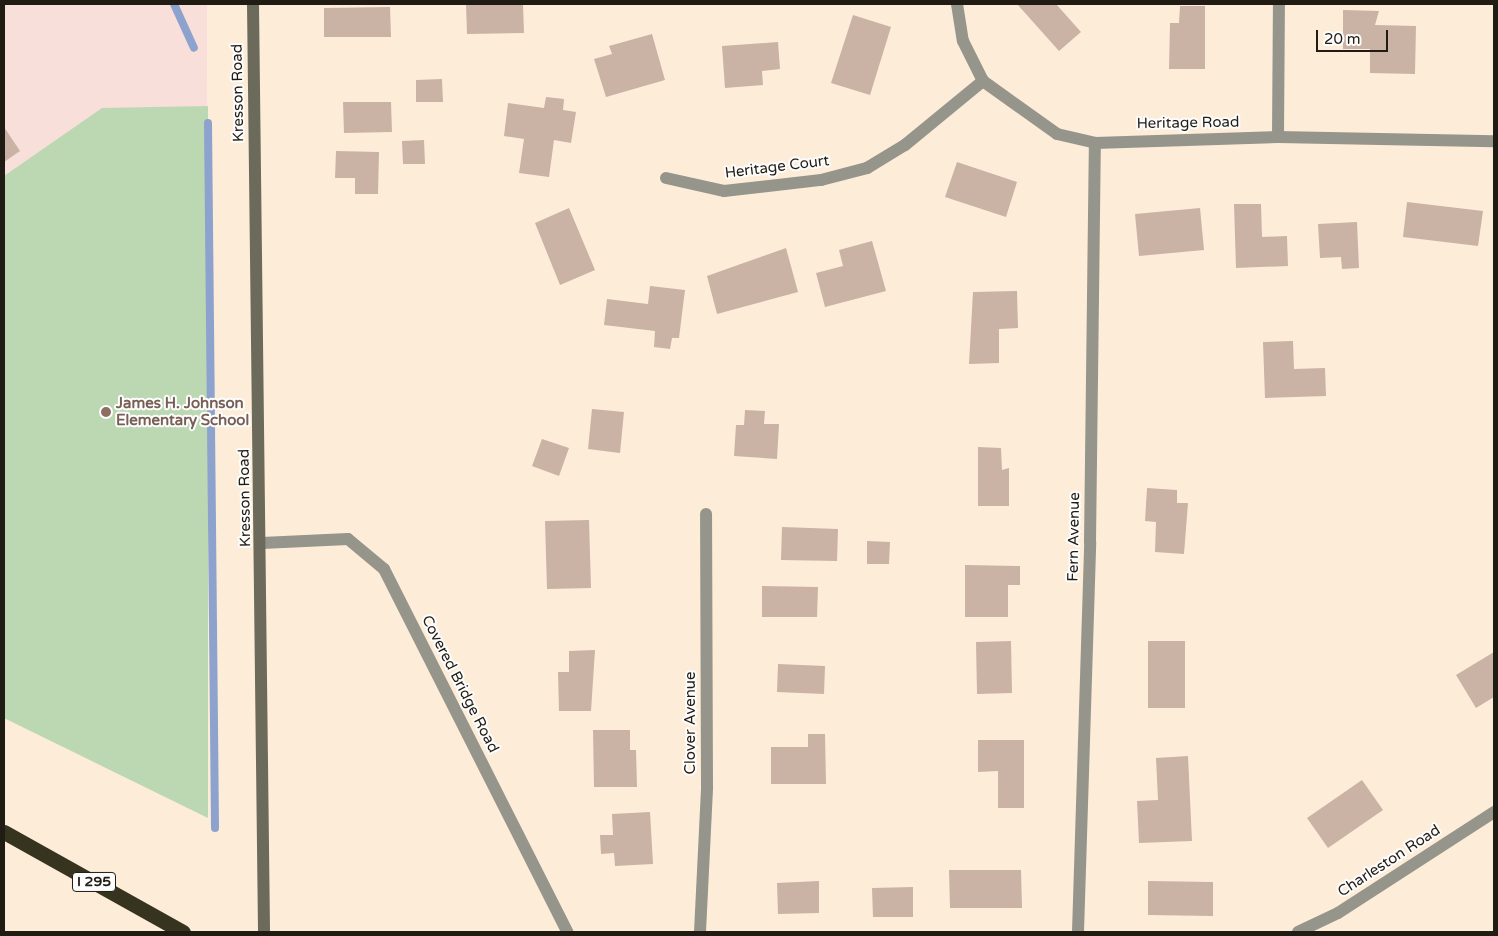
<!DOCTYPE html>
<style>
body{margin:0}
#map{position:relative;width:1498px;height:936px;overflow:hidden;background:#fdedd8;font-family:"Varela Round",sans-serif}
div>[style]{position:absolute}
[style*='--x']{left:calc(var(--x)*1px);top:calc(var(--y)*1px);width:calc(var(--w)*1px);rotate:calc(var(--a)*1deg)}
.education>*{inset:0;background:#f9dfda}
.green>*{inset:0;background:#bcd8b3}
.stream>*{height:8px;margin:-4px;padding:0 4px;transform-origin:4px;border-radius:4px;background:#8da3ce}
.building>*{inset:0;background:#cab2a5}
.street>*{height:12px;margin:-6px;padding:0 6px;transform-origin:6px;border-radius:6px;background:#96958b}
.secondary>*{height:12px;margin:-6px;padding:0 6px;transform-origin:6px;border-radius:6px;background:#6c6a5b}
.highway>*{height:15px;margin:-7.5px;padding:0 7.5px;transform-origin:7.5px;border-radius:7.5px;background:#36331f}
.dots>*{width:14px;height:14px;translate:-50% -50%;box-sizing:border-box;border:2px solid #fdfdfd;border-radius:50%}
span{translate:-50% -50%;white-space:nowrap;text-align:center;line-height:1.15;-webkit-text-stroke:4px #fdfdfd;paint-order:stroke}
.shield-label span{padding:1px 4px;background:#fdfdfd;border:1px solid;border-radius:4px;-webkit-text-stroke-width:0}
.shield-label{font-size:14px;color:#201b13;font-weight:700}
.street-label{font-size:15px;color:#201b13}
.education-label{font-size:15px;color:#785e54;font-weight:700}
.left{translate:0 -50%;text-align:left}
.frame{position:absolute;inset:0;border:5px solid #201b13;pointer-events:none}
.scale{position:absolute;left:1316px;top:30px;width:72px;height:22px;box-sizing:border-box;border:2px solid #201b13;border-top:0;padding-left:6px;font-size:15px;line-height:18px;white-space:nowrap;color:#201b13;-webkit-text-stroke:4px #fdfdfd;paint-order:stroke}
</style>
<div id="map">
<div class="education">
<i style="clip-path:polygon(4px 4px,207px 4px,208px 818px,4px 718px)"></i>
</div>
<div class="green">
<i style="clip-path:polygon(208px 106px,208px 818px,4px 718px,4px 176px,102px 108px)"></i>
</div>
<div class="stream">
<i style="--x:174;--y:4;--w:48;--a:65.6"></i>
<i style="--x:208;--y:123;--w:705;--a:89.43"></i>
</div>
<div class="building">
<i style="clip-path:polygon(466px 4px,523px 4px,524px 33px,467px 34px)"></i>
<i style="clip-path:polygon(1017px 4px,1056px 4px,1081px 32px,1059px 51px)"></i>
<i style="clip-path:polygon(1180px 6px,1205px 6px,1205px 69px,1169px 69px,1170px 23px,1179px 23px)"></i>
<i style="clip-path:polygon(390px 7px,391px 37px,324px 37px,324px 8px)"></i>
<i style="clip-path:polygon(1343px 10px,1379px 11px,1375px 25px,1416px 26px,1415px 74px,1370px 73px,1370px 49px,1343px 49px)"></i>
<i style="clip-path:polygon(853px 15px,891px 27px,870px 95px,831px 83px)"></i>
<i style="clip-path:polygon(652px 34px,665px 80px,606px 97px,594px 59px,612px 54px,609px 46px)"></i>
<i style="clip-path:polygon(778px 42px,780px 69px,762px 71px,763px 85px,725px 88px,722px 46px)"></i>
<i style="clip-path:polygon(442px 79px,443px 102px,416px 102px,416px 80px)"></i>
<i style="clip-path:polygon(546px 97px,564px 99px,563px 110px,576px 112px,571px 143px,554px 140px,549px 177px,519px 173px,524px 139px,504px 136px,508px 103px,544px 108px)"></i>
<i style="clip-path:polygon(343px 102px,391px 102px,392px 132px,344px 133px)"></i>
<i style="clip-path:polygon(4px 127px,20px 151px,4px 162px)"></i>
<i style="clip-path:polygon(424px 140px,425px 164px,403px 164px,402px 141px)"></i>
<i style="clip-path:polygon(336px 151px,379px 152px,378px 194px,355px 194px,355px 178px,335px 178px)"></i>
<i style="clip-path:polygon(957px 162px,1017px 182px,1006px 217px,945px 197px)"></i>
<i style="clip-path:polygon(1407px 202px,1483px 211px,1478px 246px,1403px 237px)"></i>
<i style="clip-path:polygon(1234px 204px,1261px 204px,1262px 237px,1287px 236px,1288px 266px,1236px 268px)"></i>
<i style="clip-path:polygon(569px 208px,595px 270px,560px 285px,535px 223px)"></i>
<i style="clip-path:polygon(1200px 208px,1204px 250px,1139px 256px,1135px 214px)"></i>
<i style="clip-path:polygon(1357px 222px,1359px 268px,1342px 269px,1341px 257px,1320px 258px,1318px 224px)"></i>
<i style="clip-path:polygon(872px 241px,886px 291px,825px 307px,816px 273px,843px 266px,839px 250px)"></i>
<i style="clip-path:polygon(786px 248px,798px 292px,717px 314px,707px 276px)"></i>
<i style="clip-path:polygon(650px 286px,685px 290px,679px 338px,672px 338px,670px 349px,654px 347px,655px 331px,604px 325px,607px 299px,648px 304px)"></i>
<i style="clip-path:polygon(1017px 291px,1018px 328px,999px 329px,999px 363px,969px 364px,973px 292px)"></i>
<i style="clip-path:polygon(1293px 341px,1294px 369px,1325px 368px,1326px 396px,1265px 398px,1263px 342px)"></i>
<i style="clip-path:polygon(592px 409px,624px 412px,620px 453px,588px 449px)"></i>
<i style="clip-path:polygon(745px 410px,765px 411px,764px 424px,779px 424px,777px 459px,734px 456px,736px 425px,744px 425px)"></i>
<i style="clip-path:polygon(542px 439px,569px 448px,559px 476px,532px 466px)"></i>
<i style="clip-path:polygon(978px 447px,1001px 448px,1002px 470px,1009px 468px,1009px 506px,978px 506px)"></i>
<i style="clip-path:polygon(1147px 488px,1177px 490px,1177px 503px,1188px 503px,1184px 554px,1155px 552px,1156px 522px,1145px 521px)"></i>
<i style="clip-path:polygon(589px 520px,591px 588px,547px 589px,545px 521px)"></i>
<i style="clip-path:polygon(782px 527px,838px 529px,837px 561px,781px 560px)"></i>
<i style="clip-path:polygon(867px 541px,890px 542px,889px 564px,867px 564px)"></i>
<i style="clip-path:polygon(965px 565px,1020px 566px,1020px 585px,1008px 585px,1008px 617px,965px 617px)"></i>
<i style="clip-path:polygon(762px 586px,818px 587px,817px 617px,762px 617px)"></i>
<i style="clip-path:polygon(1011px 641px,1012px 693px,977px 694px,976px 642px)"></i>
<i style="clip-path:polygon(1148px 641px,1185px 641px,1185px 708px,1148px 708px)"></i>
<i style="clip-path:polygon(595px 650px,591px 711px,559px 711px,558px 672px,569px 672px,569px 651px)"></i>
<i style="clip-path:polygon(1494px 652px,1494px 697px,1476px 708px,1456px 675px)"></i>
<i style="clip-path:polygon(778px 664px,825px 666px,824px 694px,777px 692px)"></i>
<i style="clip-path:polygon(593px 730px,630px 730px,630px 750px,636px 750px,637px 787px,594px 787px)"></i>
<i style="clip-path:polygon(808px 734px,825px 734px,826px 784px,771px 784px,771px 747px,808px 747px)"></i>
<i style="clip-path:polygon(978px 740px,1024px 740px,1024px 808px,998px 808px,998px 771px,978px 772px)"></i>
<i style="clip-path:polygon(1188px 756px,1192px 841px,1139px 843px,1137px 801px,1158px 800px,1156px 758px)"></i>
<i style="clip-path:polygon(1362px 780px,1383px 810px,1328px 848px,1307px 818px)"></i>
<i style="clip-path:polygon(650px 812px,653px 864px,615px 866px,614px 853px,601px 854px,600px 835px,613px 835px,612px 814px)"></i>
<i style="clip-path:polygon(949px 870px,1021px 870px,1022px 908px,950px 908px)"></i>
<i style="clip-path:polygon(819px 881px,819px 913px,778px 914px,777px 883px)"></i>
<i style="clip-path:polygon(1148px 881px,1213px 882px,1213px 916px,1148px 915px)"></i>
<i style="clip-path:polygon(913px 887px,913px 917px,873px 917px,872px 888px)"></i>
</div>
<div class="street">
<i style="--x:957;--y:4;--w:37;--a:81"></i>
<i style="--x:963;--y:41;--w:45;--a:63.4"></i>
<i style="--x:983;--y:81;--w:91;--a:35.6"></i>
<i style="--x:1057;--y:134;--w:39;--a:13"></i>
<i style="--x:1095;--y:143;--w:183;--a:-1.9"></i>
<i style="--x:1278;--y:137;--w:216;--a:1.1"></i>
<i style="--x:1278;--y:137;--w:133;--a:-89.6"></i>
<i style="--x:666;--y:178;--w:59;--a:12.6"></i>
<i style="--x:724;--y:191;--w:98;--a:-6.5"></i>
<i style="--x:821;--y:180;--w:48;--a:-14.6"></i>
<i style="--x:867;--y:168;--w:44;--a:-31.2"></i>
<i style="--x:905;--y:145;--w:101;--a:-39.4"></i>
<i style="--x:262;--y:543;--w:86;--a:-2.7"></i>
<i style="--x:348;--y:539;--w:47;--a:39.8"></i>
<i style="--x:384;--y:569;--w:407;--a:63.2"></i>
<i style="--x:700;--y:932;--w:145;--a:-87.2"></i>
<i style="--x:707;--y:787;--w:273;--a:-90.2"></i>
<i style="--x:1078;--y:932;--w:390;--a:-88.2"></i>
<i style="--x:1090;--y:542;--w:399;--a:-89.3"></i>
<i style="--x:1298;--y:932;--w:44;--a:-25.4"></i>
<i style="--x:1338;--y:913;--w:186;--a:-32.9"></i>
</div>
<div class="secondary">
<i style="--x:253;--y:4;--w:928;--a:89.32"></i>
</div>
<div class="highway">
<i style="--x:4;--y:832;--w:205;--a:29.2"></i>
</div>
<div class="dots">
<i style="left:106px;top:412px;background:#8d6e63"></i>
</div>
<div class="shield-label">
<span style="left:94px;top:882px">I 295</span>
</div>
<div class="street-label">
<span style="left:238px;top:93px;rotate:-91deg">Kresson Road</span>
<span style="left:1188px;top:123px;rotate:-1deg">Heritage Road</span>
<span style="left:777px;top:167px;rotate:-7deg">Heritage Court</span>
<span style="left:245px;top:498px;rotate:-91deg">Kresson Road</span>
<span style="left:1074px;top:537px;rotate:-89deg">Fern Avenue</span>
<span style="left:460px;top:684px;rotate:63deg">Covered Bridge Road</span>
<span style="left:691px;top:723px;rotate:-90deg">Clover Avenue</span>
<span style="left:1389px;top:861px;rotate:-33deg">Charleston Road</span>
</div>
<div class="education-label">
<span class="left" style="left:116px;top:412px">James H. Johnson<br>Elementary School</span>
</div>
<div class="frame"></div>
<div class="scale">20 m</div>
</div>
